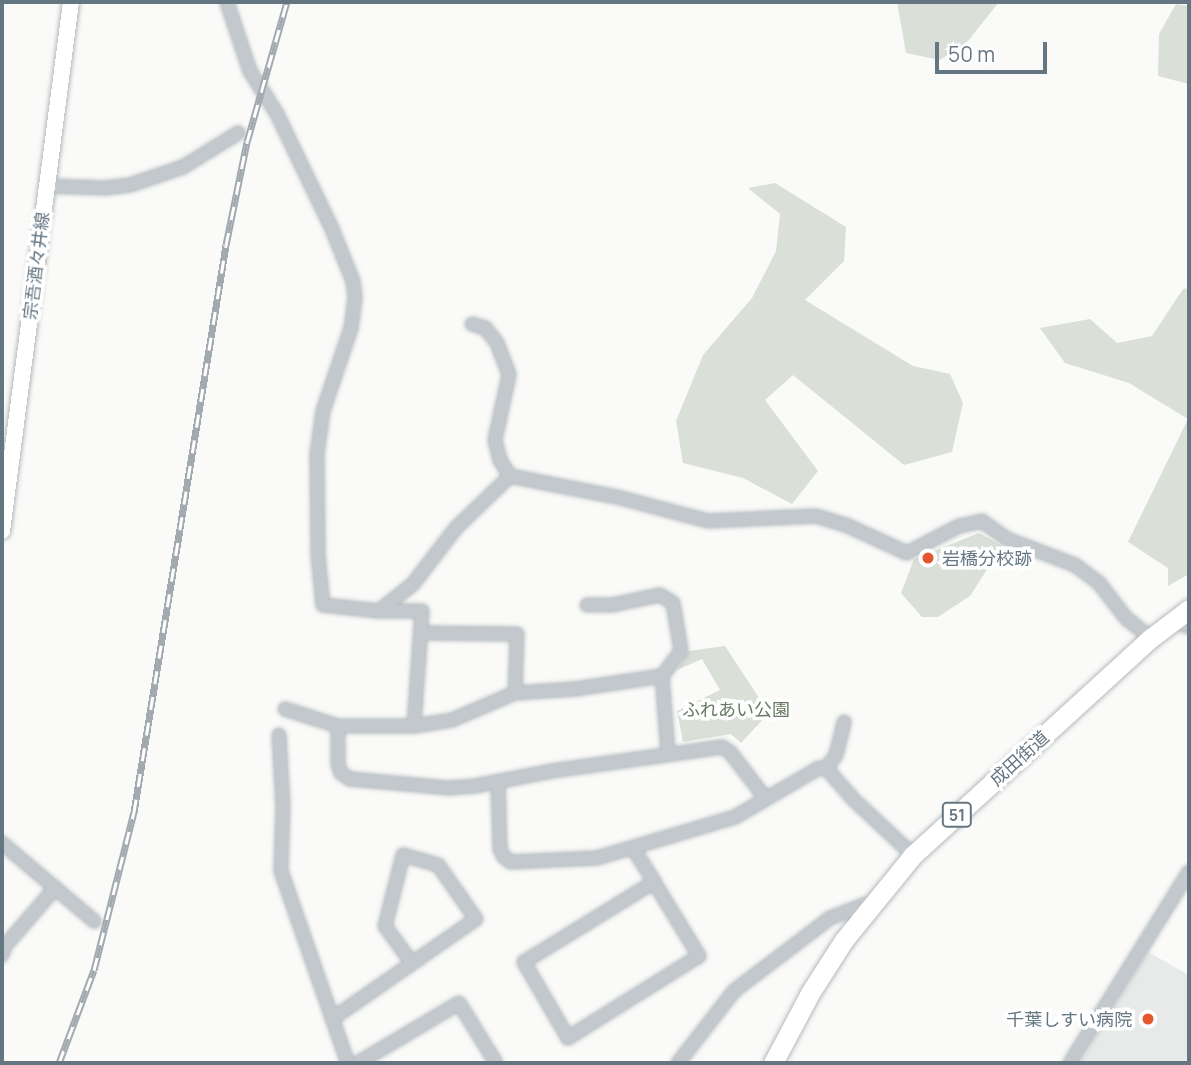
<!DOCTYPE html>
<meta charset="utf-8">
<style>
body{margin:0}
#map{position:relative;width:1191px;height:1065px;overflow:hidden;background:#fafaf8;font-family:Manrope,"Noto Sans JP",sans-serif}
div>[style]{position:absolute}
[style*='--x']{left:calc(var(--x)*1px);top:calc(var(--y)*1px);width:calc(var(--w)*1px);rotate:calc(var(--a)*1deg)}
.built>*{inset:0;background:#e8e9e9}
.green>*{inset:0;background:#dadfd7}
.roads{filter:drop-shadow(0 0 2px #b3babf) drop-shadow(0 0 2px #b3babf)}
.minor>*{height:12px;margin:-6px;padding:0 6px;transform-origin:6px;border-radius:6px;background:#c3c8cc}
.secondary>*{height:16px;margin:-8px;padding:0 8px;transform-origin:8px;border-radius:8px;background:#fff}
.trunk>*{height:19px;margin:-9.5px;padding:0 9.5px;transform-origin:9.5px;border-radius:9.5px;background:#fff}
.rail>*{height:7px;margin-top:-3.5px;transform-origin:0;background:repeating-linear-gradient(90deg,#fff 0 13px,#a2aab0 0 26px);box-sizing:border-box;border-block:2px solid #a2aab0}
.dots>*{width:19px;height:19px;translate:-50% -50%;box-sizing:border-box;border:4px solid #fff;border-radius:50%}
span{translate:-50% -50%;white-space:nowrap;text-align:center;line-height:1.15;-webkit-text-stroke:7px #fff;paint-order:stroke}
.shield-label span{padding:2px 5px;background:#fff;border:2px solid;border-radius:5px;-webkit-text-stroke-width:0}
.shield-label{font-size:16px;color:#657683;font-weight:700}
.street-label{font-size:18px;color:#657683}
.poi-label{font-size:18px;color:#657683}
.left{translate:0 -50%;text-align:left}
.right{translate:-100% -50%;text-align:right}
.park-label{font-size:18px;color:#687a64}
.frame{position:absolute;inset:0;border:4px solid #657683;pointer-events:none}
.scale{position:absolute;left:935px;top:42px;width:112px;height:32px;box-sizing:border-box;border:4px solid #657683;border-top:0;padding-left:9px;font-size:21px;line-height:24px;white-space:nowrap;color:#657683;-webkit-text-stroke:5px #fff;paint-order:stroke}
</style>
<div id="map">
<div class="built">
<i style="clip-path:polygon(1148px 952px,1189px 975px,1189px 1063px,1080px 1063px)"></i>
</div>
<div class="green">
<i style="clip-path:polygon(897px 2px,999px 2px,968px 41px,940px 60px,906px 53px)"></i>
<i style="clip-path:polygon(1176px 4px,1189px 6px,1189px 84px,1158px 76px,1159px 34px)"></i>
<i style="clip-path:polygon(775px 183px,846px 227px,844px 261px,805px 300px,913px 366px,950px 374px,963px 403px,952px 452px,904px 465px,793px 375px,765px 400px,818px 471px,792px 504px,743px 478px,683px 463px,676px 421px,703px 355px,752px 298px,776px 251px,780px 214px,748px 188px)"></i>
<i style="clip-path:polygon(1189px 288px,1189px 574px,1168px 586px,1168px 568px,1128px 542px,1188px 419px,1129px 383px,1065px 363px,1040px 328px,1090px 319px,1117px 343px,1152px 336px,1183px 289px)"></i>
<i style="clip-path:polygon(979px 533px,1002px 546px,970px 596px,938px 617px,922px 617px,901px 593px,914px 559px)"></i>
<i style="clip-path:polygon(725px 646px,769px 713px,741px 743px,731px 734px,683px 742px,677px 711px,720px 690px,702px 659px,677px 670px,689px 651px)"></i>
</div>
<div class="roads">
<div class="minor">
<i style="--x:227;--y:2;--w:73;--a:71.6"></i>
<i style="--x:250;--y:71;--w:51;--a:57.9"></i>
<i style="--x:277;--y:114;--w:127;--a:64.4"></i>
<i style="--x:332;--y:229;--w:56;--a:68"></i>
<i style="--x:353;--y:281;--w:16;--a:83"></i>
<i style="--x:355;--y:297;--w:31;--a:97"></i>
<i style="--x:351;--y:328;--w:88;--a:108.6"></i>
<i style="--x:323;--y:411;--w:43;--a:97.9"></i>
<i style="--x:317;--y:454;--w:101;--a:89.4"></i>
<i style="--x:318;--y:555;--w:50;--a:84.3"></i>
<i style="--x:323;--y:605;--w:56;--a:6.1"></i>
<i style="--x:379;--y:611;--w:43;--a:-38.5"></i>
<i style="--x:413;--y:584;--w:71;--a:-52.5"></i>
<i style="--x:456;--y:528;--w:75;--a:-43.9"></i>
<i style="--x:510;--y:476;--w:113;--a:11.2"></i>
<i style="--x:621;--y:498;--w:90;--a:14.8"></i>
<i style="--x:708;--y:521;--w:108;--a:-2.7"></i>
<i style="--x:816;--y:516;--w:31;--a:17"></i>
<i style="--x:846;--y:525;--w:67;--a:24.7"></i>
<i style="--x:907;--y:553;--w:59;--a:-27.4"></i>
<i style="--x:959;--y:526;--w:24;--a:-12"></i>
<i style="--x:982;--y:521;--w:31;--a:36"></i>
<i style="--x:1007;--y:539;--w:73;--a:20.9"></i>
<i style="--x:1075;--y:565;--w:30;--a:37"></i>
<i style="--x:1099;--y:583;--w:44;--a:52.4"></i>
<i style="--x:1126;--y:618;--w:32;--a:39"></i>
<i style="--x:46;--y:186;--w:59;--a:1.9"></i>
<i style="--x:105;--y:188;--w:25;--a:-7"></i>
<i style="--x:130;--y:185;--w:56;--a:-18.8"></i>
<i style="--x:183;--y:167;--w:65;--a:-31.7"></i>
<i style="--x:472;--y:324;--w:14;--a:17"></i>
<i style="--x:485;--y:328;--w:19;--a:51"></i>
<i style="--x:497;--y:343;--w:34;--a:69"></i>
<i style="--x:509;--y:375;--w:66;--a:102.2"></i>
<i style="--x:495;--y:440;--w:21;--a:76"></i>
<i style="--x:500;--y:460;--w:19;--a:58"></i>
<i style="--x:587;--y:605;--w:25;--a:0"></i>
<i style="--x:612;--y:605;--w:49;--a:-11.8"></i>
<i style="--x:660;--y:595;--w:15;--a:32"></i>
<i style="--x:673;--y:603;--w:49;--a:80.5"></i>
<i style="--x:681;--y:651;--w:31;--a:127"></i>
<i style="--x:662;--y:676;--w:77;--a:85.5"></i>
<i style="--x:379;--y:611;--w:43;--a:0"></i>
<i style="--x:422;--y:611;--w:115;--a:94"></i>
<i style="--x:1172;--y:620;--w:18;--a:22"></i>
<i style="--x:423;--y:633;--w:94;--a:0.6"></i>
<i style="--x:517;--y:634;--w:59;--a:91.9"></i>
<i style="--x:285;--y:709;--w:56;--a:17.8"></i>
<i style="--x:338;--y:726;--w:76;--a:0"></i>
<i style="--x:414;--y:726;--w:38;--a:-9"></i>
<i style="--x:452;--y:720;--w:69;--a:-23.2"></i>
<i style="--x:515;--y:693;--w:60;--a:-3.8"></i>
<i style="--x:575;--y:689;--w:88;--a:-8.5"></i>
<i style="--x:338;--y:726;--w:38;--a:90"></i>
<i style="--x:338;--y:764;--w:9;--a:72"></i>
<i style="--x:341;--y:773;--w:11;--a:34"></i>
<i style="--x:350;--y:779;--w:98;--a:5.2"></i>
<i style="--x:448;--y:788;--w:27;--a:-4"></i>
<i style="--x:475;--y:786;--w:78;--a:-11"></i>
<i style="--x:552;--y:771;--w:172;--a:-8"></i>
<i style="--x:722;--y:747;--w:9;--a:32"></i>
<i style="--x:730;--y:752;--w:59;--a:52.5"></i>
<i style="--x:279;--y:735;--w:71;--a:86.8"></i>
<i style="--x:283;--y:806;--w:65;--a:91.8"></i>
<i style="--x:281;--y:871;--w:203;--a:70.8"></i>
<i style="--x:826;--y:768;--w:41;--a:48.9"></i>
<i style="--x:853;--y:799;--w:82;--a:43"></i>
<i style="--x:498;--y:782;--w:67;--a:88.3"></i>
<i style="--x:500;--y:849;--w:9;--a:63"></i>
<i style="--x:504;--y:857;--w:9;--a:36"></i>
<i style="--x:511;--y:862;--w:86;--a:-2.7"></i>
<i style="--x:597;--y:858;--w:144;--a:-16.5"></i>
<i style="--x:735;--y:817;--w:97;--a:-30.3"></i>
<i style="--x:819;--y:768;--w:7;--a:0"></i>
<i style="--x:826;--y:768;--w:16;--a:-52"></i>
<i style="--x:836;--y:755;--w:34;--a:-76"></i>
<i style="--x:2;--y:843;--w:121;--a:40.3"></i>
<i style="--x:633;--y:848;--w:40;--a:58"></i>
<i style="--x:654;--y:882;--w:87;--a:58.7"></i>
<i style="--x:699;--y:956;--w:155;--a:148"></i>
<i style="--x:568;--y:1038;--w:88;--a:-120.1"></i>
<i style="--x:524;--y:962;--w:153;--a:-31.6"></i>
<i style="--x:2;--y:955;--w:9;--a:-72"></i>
<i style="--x:5;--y:946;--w:77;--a:-49.2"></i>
<i style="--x:332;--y:1019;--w:175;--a:-34.8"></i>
<i style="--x:476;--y:919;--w:66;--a:-125.1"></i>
<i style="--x:438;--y:865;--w:36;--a:-164"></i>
<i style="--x:403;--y:855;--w:73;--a:104.2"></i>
<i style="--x:385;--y:926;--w:46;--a:53.9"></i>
<i style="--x:358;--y:1063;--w:117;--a:-30.7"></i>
<i style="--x:459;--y:1003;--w:70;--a:58.3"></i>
<i style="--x:678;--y:1063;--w:91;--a:-52.1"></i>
<i style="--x:734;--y:991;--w:121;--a:-37.2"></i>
<i style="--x:830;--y:918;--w:47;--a:-21.1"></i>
<i style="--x:1070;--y:1063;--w:225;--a:-58.1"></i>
</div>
<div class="secondary">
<i style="--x:2;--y:531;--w:533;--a:-82.57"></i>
</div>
<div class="trunk">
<i style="--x:773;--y:1063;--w:79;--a:-62.1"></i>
<i style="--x:810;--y:993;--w:63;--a:-57.3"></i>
<i style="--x:844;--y:940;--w:109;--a:-50.9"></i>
<i style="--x:913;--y:855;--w:322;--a:-42.4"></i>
<i style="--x:1151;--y:638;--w:48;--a:-37.3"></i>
</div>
</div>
<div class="rail">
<i style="--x:59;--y:1063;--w:99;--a:-69.4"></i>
<i style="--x:94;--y:970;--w:163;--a:-75.8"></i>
<i style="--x:134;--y:812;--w:574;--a:-80.78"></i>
<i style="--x:226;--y:245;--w:105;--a:-78.5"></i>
<i style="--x:247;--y:142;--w:146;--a:-74.1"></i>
</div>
<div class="dots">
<i style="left:928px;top:558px;background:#e4572e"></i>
<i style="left:1148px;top:1019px;background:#e4572e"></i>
</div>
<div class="shield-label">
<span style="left:957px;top:815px">51</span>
</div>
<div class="street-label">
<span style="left:36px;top:266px;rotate:-83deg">宗吾酒々井線</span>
<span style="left:1019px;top:758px;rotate:-42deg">成田街道</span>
</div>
<div class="poi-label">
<span class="left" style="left:942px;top:558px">岩橋分校跡</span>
<span class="right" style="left:1132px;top:1019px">千葉しすい病院</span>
</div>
<div class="park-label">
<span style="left:736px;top:709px">ふれあい公園</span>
</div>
<div class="frame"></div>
<div class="scale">50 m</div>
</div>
